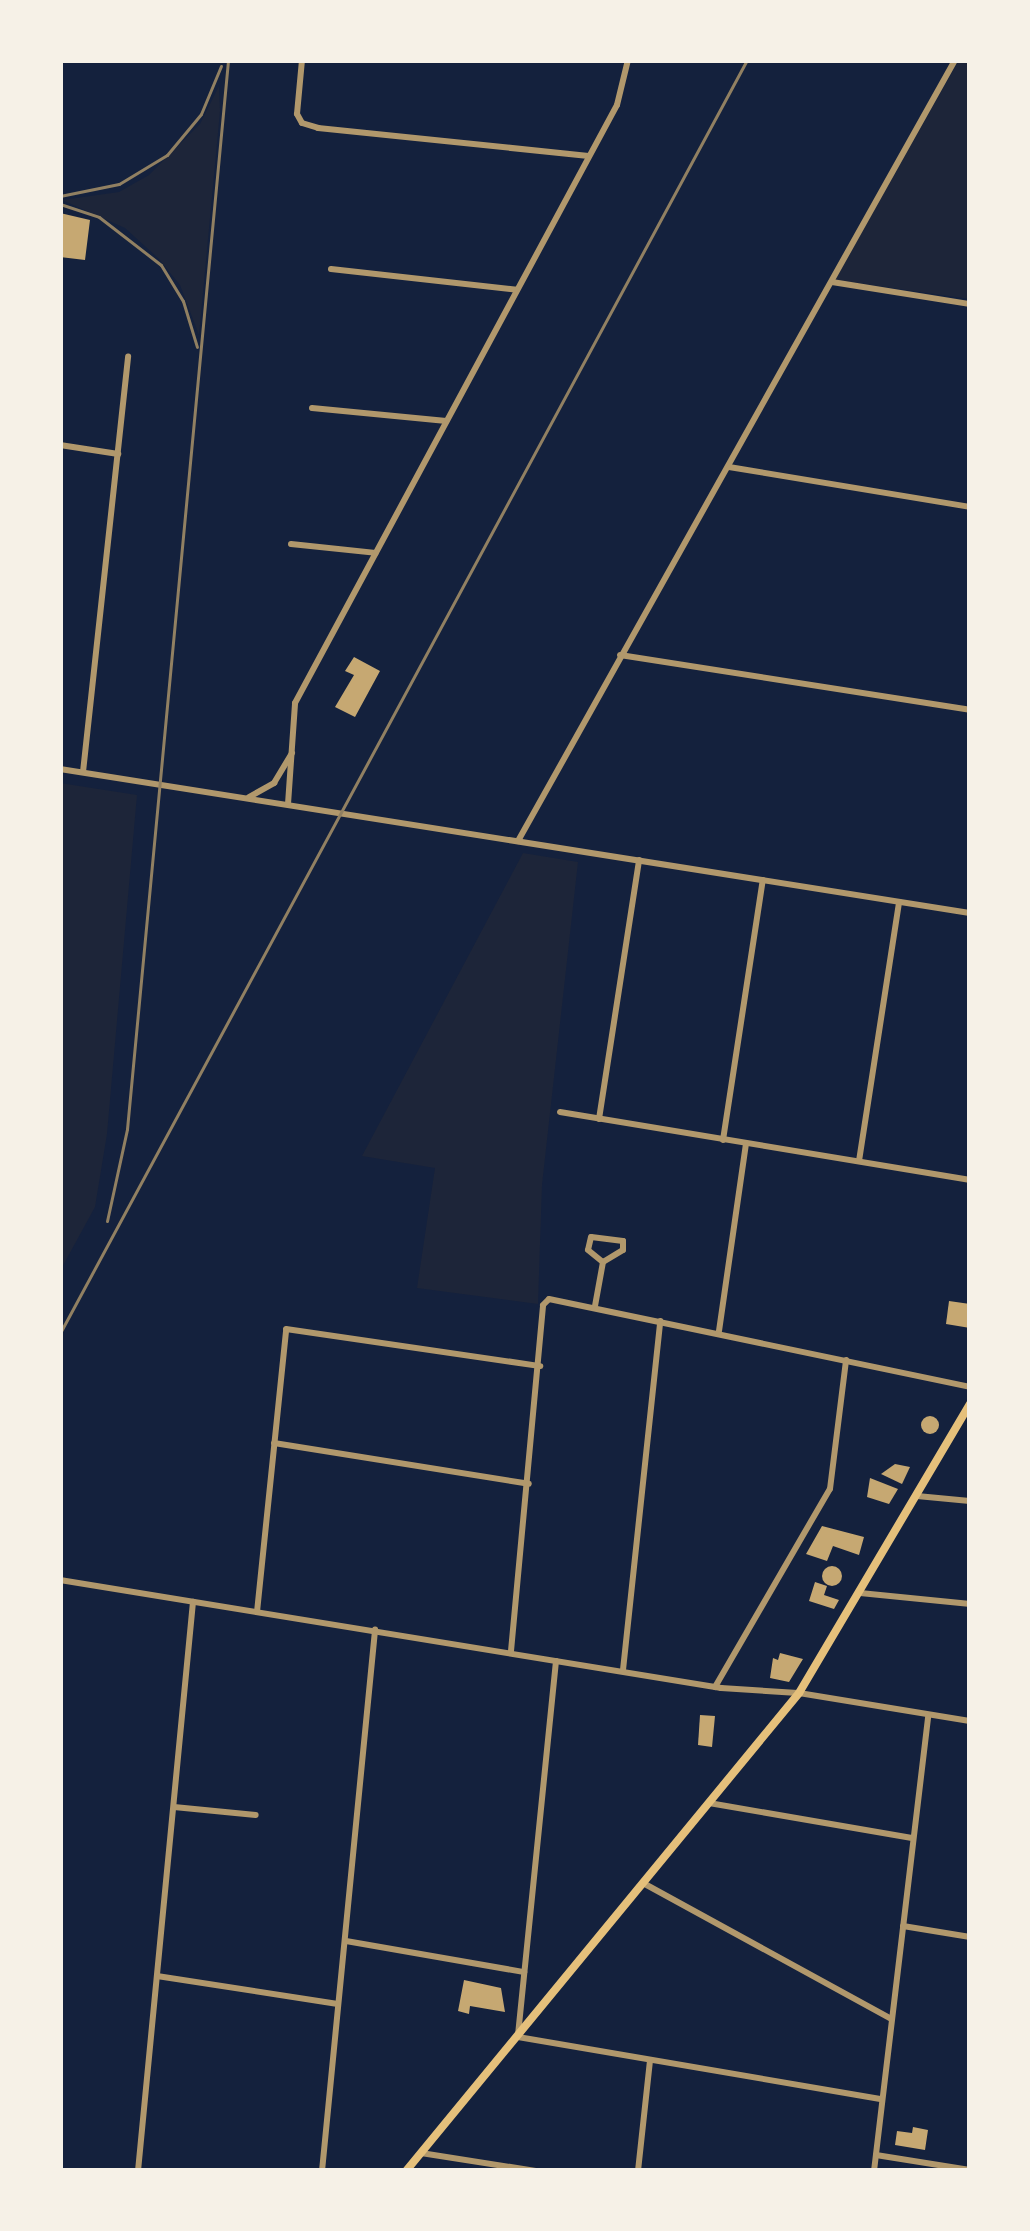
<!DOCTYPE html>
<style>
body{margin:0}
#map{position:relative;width:1030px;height:2231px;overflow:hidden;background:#14213d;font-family:"Roboto Condensed",sans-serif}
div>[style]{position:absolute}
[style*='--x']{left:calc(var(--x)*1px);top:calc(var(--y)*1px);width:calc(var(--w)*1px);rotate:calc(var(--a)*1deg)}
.green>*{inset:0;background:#1d2539}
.building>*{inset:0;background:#c6a872}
.round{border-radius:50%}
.minor>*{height:6px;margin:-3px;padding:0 3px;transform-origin:3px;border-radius:3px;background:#b1986c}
.tertiary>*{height:6px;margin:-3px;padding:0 3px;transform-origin:3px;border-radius:3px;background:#b1986c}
.secondary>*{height:8px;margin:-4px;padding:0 4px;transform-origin:4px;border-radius:4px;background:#e5c07b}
.rail>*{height:3px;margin:-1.5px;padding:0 1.5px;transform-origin:1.5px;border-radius:1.5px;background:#918062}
span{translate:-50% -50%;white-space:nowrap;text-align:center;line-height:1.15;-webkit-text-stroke:12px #f6f1e7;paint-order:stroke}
.frame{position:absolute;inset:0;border:63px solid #f6f1e7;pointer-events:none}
</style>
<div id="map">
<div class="green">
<i style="clip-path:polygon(959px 60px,970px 60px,970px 299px,835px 280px)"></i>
<i style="clip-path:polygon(219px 86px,220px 111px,199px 335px,180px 285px,158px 258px,125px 228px,62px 200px,119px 192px,149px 175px,200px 124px)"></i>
<i style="clip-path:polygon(60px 783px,137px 795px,107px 1134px,95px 1207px,60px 1271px)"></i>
<i style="clip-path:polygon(523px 853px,578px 862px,542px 1185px,538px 1304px,417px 1288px,435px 1168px,362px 1156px)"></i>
</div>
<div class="building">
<i style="clip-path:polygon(60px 213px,90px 220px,85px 260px,60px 257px)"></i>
<i style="clip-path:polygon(354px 657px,380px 671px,355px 717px,335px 707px,354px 675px,345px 671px)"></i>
<i style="clip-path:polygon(949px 1301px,970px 1304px,970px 1328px,946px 1324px)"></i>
<i class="round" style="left:921px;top:1416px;width:18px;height:18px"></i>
<i style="clip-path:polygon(895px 1464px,910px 1467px,902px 1484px,881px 1474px)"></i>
<i style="clip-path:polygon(870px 1478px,898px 1489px,889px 1504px,867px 1497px)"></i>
<i style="clip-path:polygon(822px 1526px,864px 1537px,859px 1555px,833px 1546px,827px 1561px,806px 1554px)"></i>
<i class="round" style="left:822px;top:1566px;width:20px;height:20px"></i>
<i style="clip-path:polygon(815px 1582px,827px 1586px,824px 1595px,839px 1600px,834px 1609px,809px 1601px)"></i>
<i style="clip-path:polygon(780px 1653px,803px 1659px,789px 1682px,770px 1678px,773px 1658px,778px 1660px)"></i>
<i style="clip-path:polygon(700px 1715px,715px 1716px,712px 1747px,698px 1745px)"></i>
<i style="clip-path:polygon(464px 1980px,501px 1988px,505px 2012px,470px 2006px,469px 2014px,458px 2011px)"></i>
<i style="clip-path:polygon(913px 2127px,928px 2130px,925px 2150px,895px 2145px,897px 2131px,912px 2133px)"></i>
</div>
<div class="minor">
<i style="--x:302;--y:60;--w:54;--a:95.3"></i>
<i style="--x:297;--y:114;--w:10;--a:61"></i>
<i style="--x:302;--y:123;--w:17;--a:17"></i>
<i style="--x:318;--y:128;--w:272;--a:5.9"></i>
<i style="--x:331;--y:269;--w:187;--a:6.4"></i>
<i style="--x:832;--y:282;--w:140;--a:9.1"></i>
<i style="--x:312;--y:408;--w:135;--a:5.5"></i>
<i style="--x:60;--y:445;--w:59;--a:8.8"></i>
<i style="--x:729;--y:467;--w:244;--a:9.4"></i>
<i style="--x:291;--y:544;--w:85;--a:6"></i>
<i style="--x:620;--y:655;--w:354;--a:8.9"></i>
<i style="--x:83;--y:772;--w:418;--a:-83.8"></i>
<i style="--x:560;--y:1112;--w:416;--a:9.4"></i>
<i style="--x:599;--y:1119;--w:262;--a:-81.2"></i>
<i style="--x:723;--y:1140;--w:263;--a:-81.3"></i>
<i style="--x:859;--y:1161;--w:262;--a:-81.2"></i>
<i style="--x:595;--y:1306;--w:45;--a:-79.7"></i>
<i style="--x:603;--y:1262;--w:23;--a:-31"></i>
<i style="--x:623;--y:1250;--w:9;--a:-90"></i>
<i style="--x:623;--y:1241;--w:32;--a:-173"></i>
<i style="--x:591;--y:1237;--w:13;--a:103"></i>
<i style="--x:588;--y:1250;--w:19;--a:39"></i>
<i style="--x:719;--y:1331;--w:189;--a:-81.8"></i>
<i style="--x:274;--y:1443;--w:258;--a:9.1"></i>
<i style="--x:917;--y:1496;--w:53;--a:5.4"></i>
<i style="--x:860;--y:1593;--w:111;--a:5.7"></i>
<i style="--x:257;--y:1612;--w:284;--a:-84.1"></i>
<i style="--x:286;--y:1329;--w:257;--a:8.3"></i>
<i style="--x:511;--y:1651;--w:347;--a:-84.7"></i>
<i style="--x:543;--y:1305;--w:8;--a:-45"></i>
<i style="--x:549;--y:1299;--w:430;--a:11.8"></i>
<i style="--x:556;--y:1661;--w:378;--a:95.8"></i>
<i style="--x:518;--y:2037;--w:369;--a:9.7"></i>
<i style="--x:623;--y:1670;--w:351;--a:-83.9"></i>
<i style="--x:715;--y:1687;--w:229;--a:-59.9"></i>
<i style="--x:830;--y:1489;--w:130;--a:-82.9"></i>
<i style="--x:799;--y:1693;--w:173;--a:9.3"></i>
<i style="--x:709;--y:1803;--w:206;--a:9.8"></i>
<i style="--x:174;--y:1807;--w:82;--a:5.6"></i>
<i style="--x:643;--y:1883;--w:283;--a:28.7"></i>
<i style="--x:903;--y:1926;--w:68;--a:9.3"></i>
<i style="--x:346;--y:1941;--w:181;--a:9.9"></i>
<i style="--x:157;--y:1976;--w:183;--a:8.8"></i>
<i style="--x:421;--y:2153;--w:116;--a:8.9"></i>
<i style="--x:876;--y:2155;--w:95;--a:9.1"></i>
<i style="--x:322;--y:2171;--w:544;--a:-84.4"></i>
<i style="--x:638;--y:2171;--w:111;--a:-83.8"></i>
<i style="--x:874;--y:2171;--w:459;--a:-83.2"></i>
</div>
<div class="tertiary">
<i style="--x:60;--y:769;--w:921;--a:8.99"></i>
<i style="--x:249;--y:797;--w:29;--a:-29"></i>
<i style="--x:274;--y:783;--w:35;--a:-59"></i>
<i style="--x:288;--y:804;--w:101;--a:-86"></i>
<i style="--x:295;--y:703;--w:679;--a:-61.7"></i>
<i style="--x:617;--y:105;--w:46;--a:-76.3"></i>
<i style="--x:518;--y:841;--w:895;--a:-60.77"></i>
<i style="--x:60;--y:1580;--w:670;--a:9.28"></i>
<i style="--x:721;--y:1688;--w:77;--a:3.7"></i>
<i style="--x:138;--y:2171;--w:572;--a:-84.48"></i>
</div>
<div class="secondary">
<i style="--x:406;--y:2171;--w:619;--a:-50.57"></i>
<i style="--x:799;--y:1693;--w:336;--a:-59.4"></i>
</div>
<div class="rail">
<i style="--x:60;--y:196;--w:60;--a:-11.5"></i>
<i style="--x:119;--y:184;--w:56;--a:-31.1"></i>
<i style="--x:167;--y:155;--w:53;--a:-50.3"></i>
<i style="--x:201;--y:114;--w:52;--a:-67.4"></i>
<i style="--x:60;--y:204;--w:41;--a:18.4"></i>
<i style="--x:99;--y:217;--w:78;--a:37.7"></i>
<i style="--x:161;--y:265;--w:42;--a:58.6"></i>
<i style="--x:183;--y:301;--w:48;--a:73.1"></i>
<i style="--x:107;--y:1221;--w:94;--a:-77.7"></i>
<i style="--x:127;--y:1129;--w:1074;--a:-84.6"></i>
<i style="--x:60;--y:1333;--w:1447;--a:-61.65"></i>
</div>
<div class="frame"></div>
</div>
